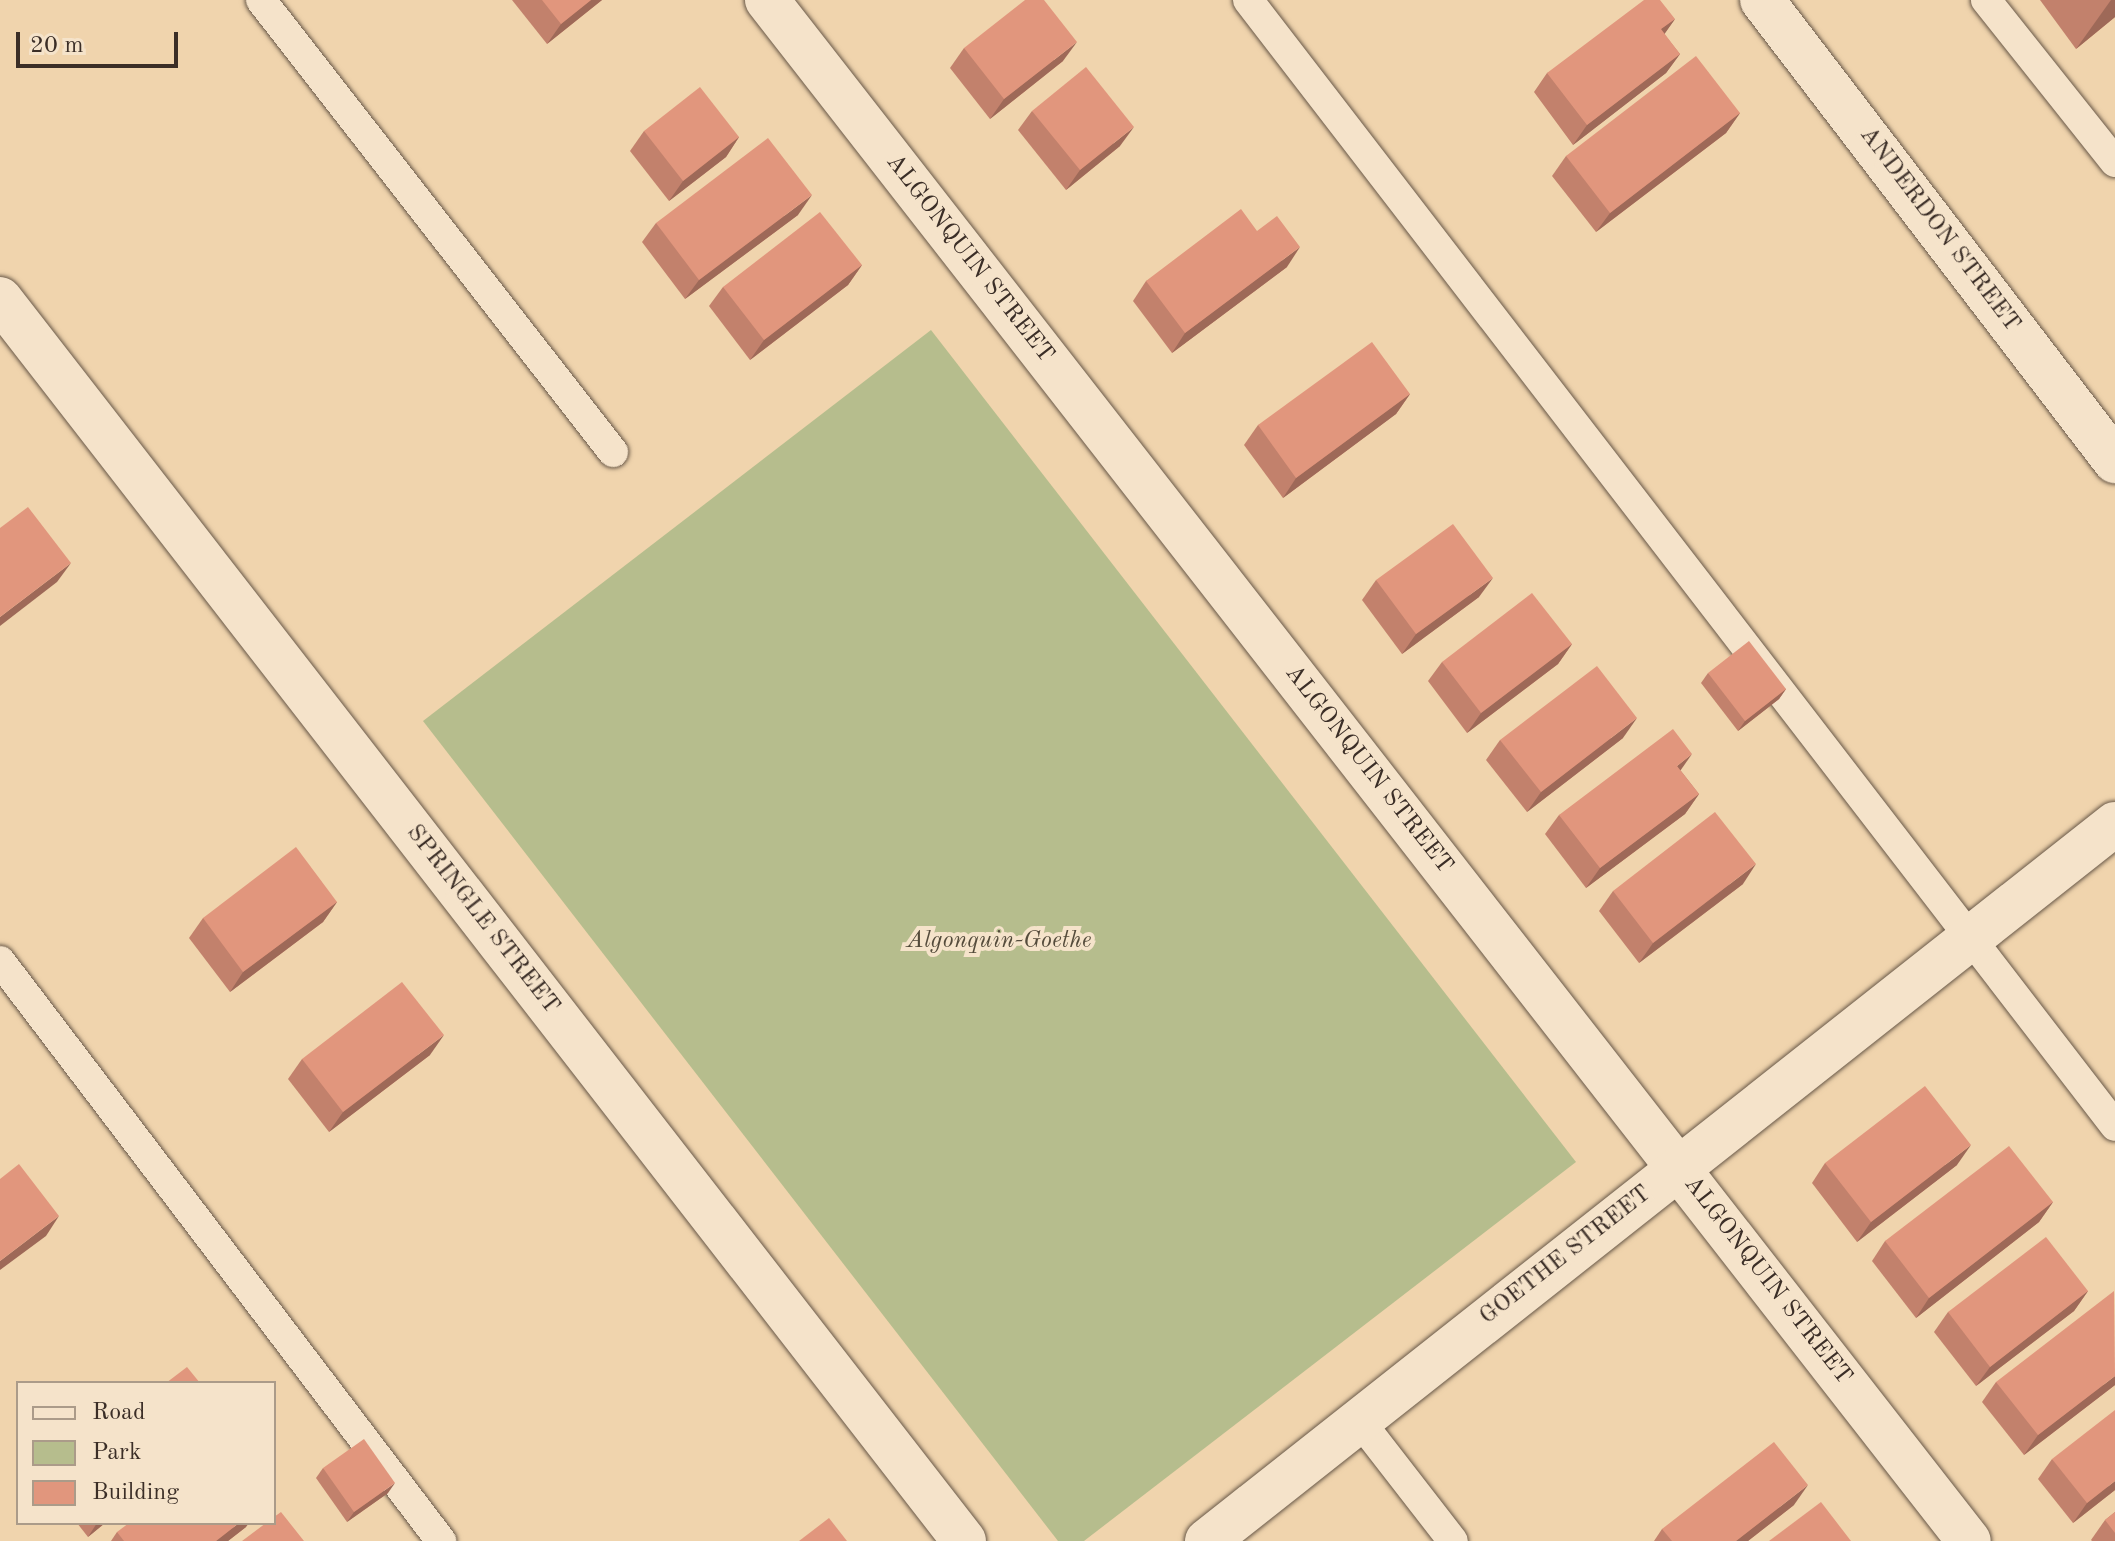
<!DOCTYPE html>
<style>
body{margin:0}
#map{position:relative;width:2115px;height:1541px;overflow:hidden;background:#f0d4ad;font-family:"Old Standard TT",serif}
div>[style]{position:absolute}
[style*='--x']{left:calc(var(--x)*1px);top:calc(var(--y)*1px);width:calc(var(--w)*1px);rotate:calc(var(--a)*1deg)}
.green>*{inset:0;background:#b6bd8d}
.roads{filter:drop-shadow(0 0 2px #685848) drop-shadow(0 0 2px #685848)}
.lane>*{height:30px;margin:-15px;padding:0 15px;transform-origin:15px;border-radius:15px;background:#f5e3ca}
.street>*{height:44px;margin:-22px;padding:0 22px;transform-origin:22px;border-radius:22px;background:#f5e3ca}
.wall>*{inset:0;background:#c2816c}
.shaded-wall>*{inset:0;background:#9e6958}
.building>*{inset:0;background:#e1967d}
span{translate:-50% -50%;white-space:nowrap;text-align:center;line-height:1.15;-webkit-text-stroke:8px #f5e3ca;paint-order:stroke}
.street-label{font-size:24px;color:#3b2e27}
.park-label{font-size:24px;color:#544b3b;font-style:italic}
.legend{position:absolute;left:16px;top:1381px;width:260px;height:144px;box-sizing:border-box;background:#f5e3ca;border:2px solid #ab9b89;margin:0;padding:10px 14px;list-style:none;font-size:24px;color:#3b2e27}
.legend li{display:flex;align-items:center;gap:16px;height:40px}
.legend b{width:40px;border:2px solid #ab9b89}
.scale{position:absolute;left:16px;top:32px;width:162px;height:36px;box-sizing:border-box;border:4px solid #3b2e27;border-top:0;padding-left:10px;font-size:24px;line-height:28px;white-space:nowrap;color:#3b2e27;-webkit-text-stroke:6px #f5e3ca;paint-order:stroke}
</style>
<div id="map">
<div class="green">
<i style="clip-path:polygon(931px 330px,1576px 1162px,1084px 1541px,1058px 1541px,423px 721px)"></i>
</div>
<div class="roads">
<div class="lane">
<i style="--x:261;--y:0;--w:573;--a:52.09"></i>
<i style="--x:1248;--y:0;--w:1421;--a:52.4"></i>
<i style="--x:1986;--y:0;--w:207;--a:51.5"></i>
<i style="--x:0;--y:961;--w:729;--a:52.75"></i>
<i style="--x:1359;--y:1420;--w:153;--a:52.2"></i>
</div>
<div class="street">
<i style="--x:767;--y:0;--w:1954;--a:52.05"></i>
<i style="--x:1762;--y:0;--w:581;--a:52.56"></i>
<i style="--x:0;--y:299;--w:1572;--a:52.18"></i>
<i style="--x:1207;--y:1541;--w:1157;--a:-38.3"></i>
</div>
</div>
<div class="wall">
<i style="clip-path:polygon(512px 0,602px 0,547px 44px)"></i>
<i style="clip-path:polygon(2040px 0,2115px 0,2115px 17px,2076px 49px)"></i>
<i style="clip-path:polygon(1675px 19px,1664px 34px,1680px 54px,1666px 73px,1573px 145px,1534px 92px,1547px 73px)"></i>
<i style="clip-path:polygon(964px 48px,1063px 61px,990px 119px,950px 68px)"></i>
<i style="clip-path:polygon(1032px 111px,1120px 146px,1066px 190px,1018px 130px)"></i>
<i style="clip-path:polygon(1740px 113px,1726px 133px,1596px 232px,1552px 176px,1566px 156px)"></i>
<i style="clip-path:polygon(644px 131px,739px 137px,726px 157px,669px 201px,630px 151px)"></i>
<i style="clip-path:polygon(798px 215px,685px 299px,642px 242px,656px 223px)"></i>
<i style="clip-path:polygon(1257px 231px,1287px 267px,1172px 353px,1133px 301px,1146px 281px)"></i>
<i style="clip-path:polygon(862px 265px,848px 285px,750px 360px,709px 306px,723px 287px)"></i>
<i style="clip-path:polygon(1410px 394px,1396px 414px,1283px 498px,1244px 445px,1258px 425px)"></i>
<i style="clip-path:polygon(1376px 580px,1479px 597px,1402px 654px,1362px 600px)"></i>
<i style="clip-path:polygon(1572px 644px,1558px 664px,1467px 733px,1428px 681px,1442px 662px)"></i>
<i style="clip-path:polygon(1708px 673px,1786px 689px,1779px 699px,1738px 731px,1701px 683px)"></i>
<i style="clip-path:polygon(1623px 738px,1527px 812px,1486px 760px,1500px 740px)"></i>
<i style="clip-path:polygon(1681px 771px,1699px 794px,1685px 814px,1586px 888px,1545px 834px,1559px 815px)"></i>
<i style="clip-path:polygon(1743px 884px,1639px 963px,1599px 911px,1613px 891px)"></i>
<i style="clip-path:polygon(337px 902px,323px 922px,230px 992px,189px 938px,203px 918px)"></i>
<i style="clip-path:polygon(430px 1055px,329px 1132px,288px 1079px,302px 1059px)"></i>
<i style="clip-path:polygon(1825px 1163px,1957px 1165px,1857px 1242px,1812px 1183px)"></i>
<i style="clip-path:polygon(2053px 1202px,2039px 1222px,1916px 1318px,1872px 1261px,1885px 1241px)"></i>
<i style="clip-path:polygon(2088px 1291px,2074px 1311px,1976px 1386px,1934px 1332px,1948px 1312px)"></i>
<i style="clip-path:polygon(1996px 1382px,2115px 1385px,2024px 1455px,1982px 1402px)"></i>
<i style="clip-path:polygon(2052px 1459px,2115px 1490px,2073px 1523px,2038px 1479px)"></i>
<i style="clip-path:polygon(323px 1468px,388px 1493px,347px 1522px,316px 1478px)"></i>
<i style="clip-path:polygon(1794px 1505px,1748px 1541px,1654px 1541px,1662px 1529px)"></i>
<i style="clip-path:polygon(2115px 1512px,2115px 1541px,2092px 1541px,2091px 1540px,2105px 1520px)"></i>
<i style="clip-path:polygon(77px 1523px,105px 1523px,88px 1537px)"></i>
<i style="clip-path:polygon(246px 1527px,228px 1541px,111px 1541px,117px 1532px)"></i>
</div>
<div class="shaded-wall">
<i style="clip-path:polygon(591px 0,602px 0,547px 44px,561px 24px)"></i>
<i style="clip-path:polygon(2111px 0,2115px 0,2115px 17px,2076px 49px)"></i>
<i style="clip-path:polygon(1675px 19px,1661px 39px,1661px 29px)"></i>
<i style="clip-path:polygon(1077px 42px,1063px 61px,990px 119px,1004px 99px)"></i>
<i style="clip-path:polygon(1680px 54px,1666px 73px,1573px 145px,1587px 125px)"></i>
<i style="clip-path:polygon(1740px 113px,1726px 133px,1596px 232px,1610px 213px)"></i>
<i style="clip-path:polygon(1134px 127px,1120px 146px,1066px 190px,1080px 170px)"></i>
<i style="clip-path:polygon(739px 137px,726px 157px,669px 201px,683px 181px)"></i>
<i style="clip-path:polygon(812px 195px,798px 215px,685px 299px,699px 280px)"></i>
<i style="clip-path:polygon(1300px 247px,1287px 267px,1172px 353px,1185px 333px)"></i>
<i style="clip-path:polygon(862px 265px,848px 285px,750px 360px,764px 340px)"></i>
<i style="clip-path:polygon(1410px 394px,1396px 414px,1283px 498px,1296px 478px)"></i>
<i style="clip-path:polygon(71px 563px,57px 582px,0 626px,0 617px)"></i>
<i style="clip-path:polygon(1493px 578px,1479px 597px,1402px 654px,1416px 634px)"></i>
<i style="clip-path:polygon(1572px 644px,1558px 664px,1467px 733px,1481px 713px)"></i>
<i style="clip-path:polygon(1786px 689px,1779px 699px,1738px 731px,1745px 721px)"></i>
<i style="clip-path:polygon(1637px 718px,1623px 738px,1527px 812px,1541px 792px)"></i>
<i style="clip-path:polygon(1692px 754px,1678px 774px,1677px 766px)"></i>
<i style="clip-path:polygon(1699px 794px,1685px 814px,1586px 888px,1600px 868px)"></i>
<i style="clip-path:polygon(1756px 864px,1743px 884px,1639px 963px,1653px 943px)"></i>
<i style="clip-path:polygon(337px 902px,323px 922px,230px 992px,243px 972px)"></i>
<i style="clip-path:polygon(444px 1035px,430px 1055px,329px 1132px,343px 1112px)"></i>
<i style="clip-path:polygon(1971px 1145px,1957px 1165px,1857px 1242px,1871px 1222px)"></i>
<i style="clip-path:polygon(2053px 1202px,2039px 1222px,1916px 1318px,1929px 1298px)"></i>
<i style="clip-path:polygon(59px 1216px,46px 1236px,0 1270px,0 1261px)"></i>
<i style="clip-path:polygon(2088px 1291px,2074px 1311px,1976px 1386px,1990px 1367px)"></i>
<i style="clip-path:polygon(2115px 1376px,2115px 1385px,2024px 1455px,2038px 1435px)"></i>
<i style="clip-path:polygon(2115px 1481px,2115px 1490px,2073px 1523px,2087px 1503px)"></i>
<i style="clip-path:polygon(395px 1483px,388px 1493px,347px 1522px,354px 1512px)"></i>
<i style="clip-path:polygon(1808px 1485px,1794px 1505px,1748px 1541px,1736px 1541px)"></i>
<i style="clip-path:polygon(97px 1523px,105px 1523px,88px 1537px)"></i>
<i style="clip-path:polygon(239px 1523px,249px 1523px,246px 1527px,228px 1541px,216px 1541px)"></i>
</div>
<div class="building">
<i style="clip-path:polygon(542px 0,591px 0,561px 24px)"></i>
<i style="clip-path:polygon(1025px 0,1044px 0,1077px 42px,1004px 99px,964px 48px)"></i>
<i style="clip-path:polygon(1644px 0,1660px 0,1675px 19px,1661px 29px,1680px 54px,1587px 125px,1547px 73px)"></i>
<i style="clip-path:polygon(1696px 56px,1740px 113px,1610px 213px,1566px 156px)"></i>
<i style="clip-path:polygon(1086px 67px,1134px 127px,1080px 170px,1032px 111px)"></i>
<i style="clip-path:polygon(700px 87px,739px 137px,683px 181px,644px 131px)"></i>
<i style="clip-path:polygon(768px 138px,812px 195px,699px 280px,656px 223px)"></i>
<i style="clip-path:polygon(1241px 209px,1257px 231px,1277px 216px,1300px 247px,1185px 333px,1146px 281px)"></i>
<i style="clip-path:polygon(820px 212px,862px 265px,764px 340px,723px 287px)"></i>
<i style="clip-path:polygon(1372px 342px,1410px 394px,1296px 478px,1258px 425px)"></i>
<i style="clip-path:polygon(28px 507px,71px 563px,0 617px,0 528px)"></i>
<i style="clip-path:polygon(1453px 524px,1493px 578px,1416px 634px,1376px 580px)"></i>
<i style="clip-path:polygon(1532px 593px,1572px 644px,1481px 713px,1442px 662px)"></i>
<i style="clip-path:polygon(1749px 641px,1786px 689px,1745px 721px,1708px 673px)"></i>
<i style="clip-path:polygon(1597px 666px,1637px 718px,1541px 792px,1500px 740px)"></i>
<i style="clip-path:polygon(1673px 729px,1692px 754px,1677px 766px,1699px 794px,1600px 868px,1559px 815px)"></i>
<i style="clip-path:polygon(1715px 812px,1756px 864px,1653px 943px,1613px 891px)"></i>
<i style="clip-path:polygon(296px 847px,337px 902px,243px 972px,203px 918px)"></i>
<i style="clip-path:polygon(402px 982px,444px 1035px,343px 1112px,302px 1059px)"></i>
<i style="clip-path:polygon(1925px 1086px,1971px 1145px,1871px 1222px,1825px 1163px)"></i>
<i style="clip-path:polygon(2009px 1146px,2053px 1202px,1929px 1298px,1885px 1241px)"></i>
<i style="clip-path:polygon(19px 1164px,59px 1216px,0 1261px,0 1179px)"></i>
<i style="clip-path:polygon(2046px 1237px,2088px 1291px,1990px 1367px,1948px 1312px)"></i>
<i style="clip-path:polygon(2114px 1291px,2115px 1376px,2038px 1435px,1996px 1382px)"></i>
<i style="clip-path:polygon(187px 1367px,200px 1383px,166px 1383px)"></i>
<i style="clip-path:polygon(2115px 1410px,2115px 1481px,2087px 1503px,2052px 1459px)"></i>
<i style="clip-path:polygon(364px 1439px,395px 1483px,354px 1512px,323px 1468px)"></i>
<i style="clip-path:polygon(1774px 1442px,1808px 1485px,1736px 1541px,1672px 1541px,1662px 1529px)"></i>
<i style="clip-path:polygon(1821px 1502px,1851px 1541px,1769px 1541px)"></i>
<i style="clip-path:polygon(281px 1512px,304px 1541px,242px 1541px,266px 1523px,274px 1523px,274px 1517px)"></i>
<i style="clip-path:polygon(2115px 1512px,2115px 1533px,2105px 1520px)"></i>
<i style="clip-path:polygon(829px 1518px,847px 1541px,799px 1541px)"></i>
<i style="clip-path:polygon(129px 1523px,239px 1523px,216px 1541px,124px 1541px,117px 1532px)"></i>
</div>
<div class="street-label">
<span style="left:1939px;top:230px;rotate:53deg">ANDERDON STREET</span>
<span style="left:969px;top:259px;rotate:52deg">ALGONQUIN STREET</span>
<span style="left:1368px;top:770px;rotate:52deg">ALGONQUIN STREET</span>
<span style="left:482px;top:920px;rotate:52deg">SPRINGLE STREET</span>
<span style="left:1566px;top:1256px;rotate:-38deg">GOETHE STREET</span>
<span style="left:1767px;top:1281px;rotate:52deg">ALGONQUIN STREET</span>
</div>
<div class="park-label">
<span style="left:999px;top:942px">Algonquin-Goethe</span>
</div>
<ul class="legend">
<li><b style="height:10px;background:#f5e3ca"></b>Road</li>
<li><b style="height:22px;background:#b6bd8d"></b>Park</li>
<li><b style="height:22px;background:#e1967d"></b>Building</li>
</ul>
<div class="scale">20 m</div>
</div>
